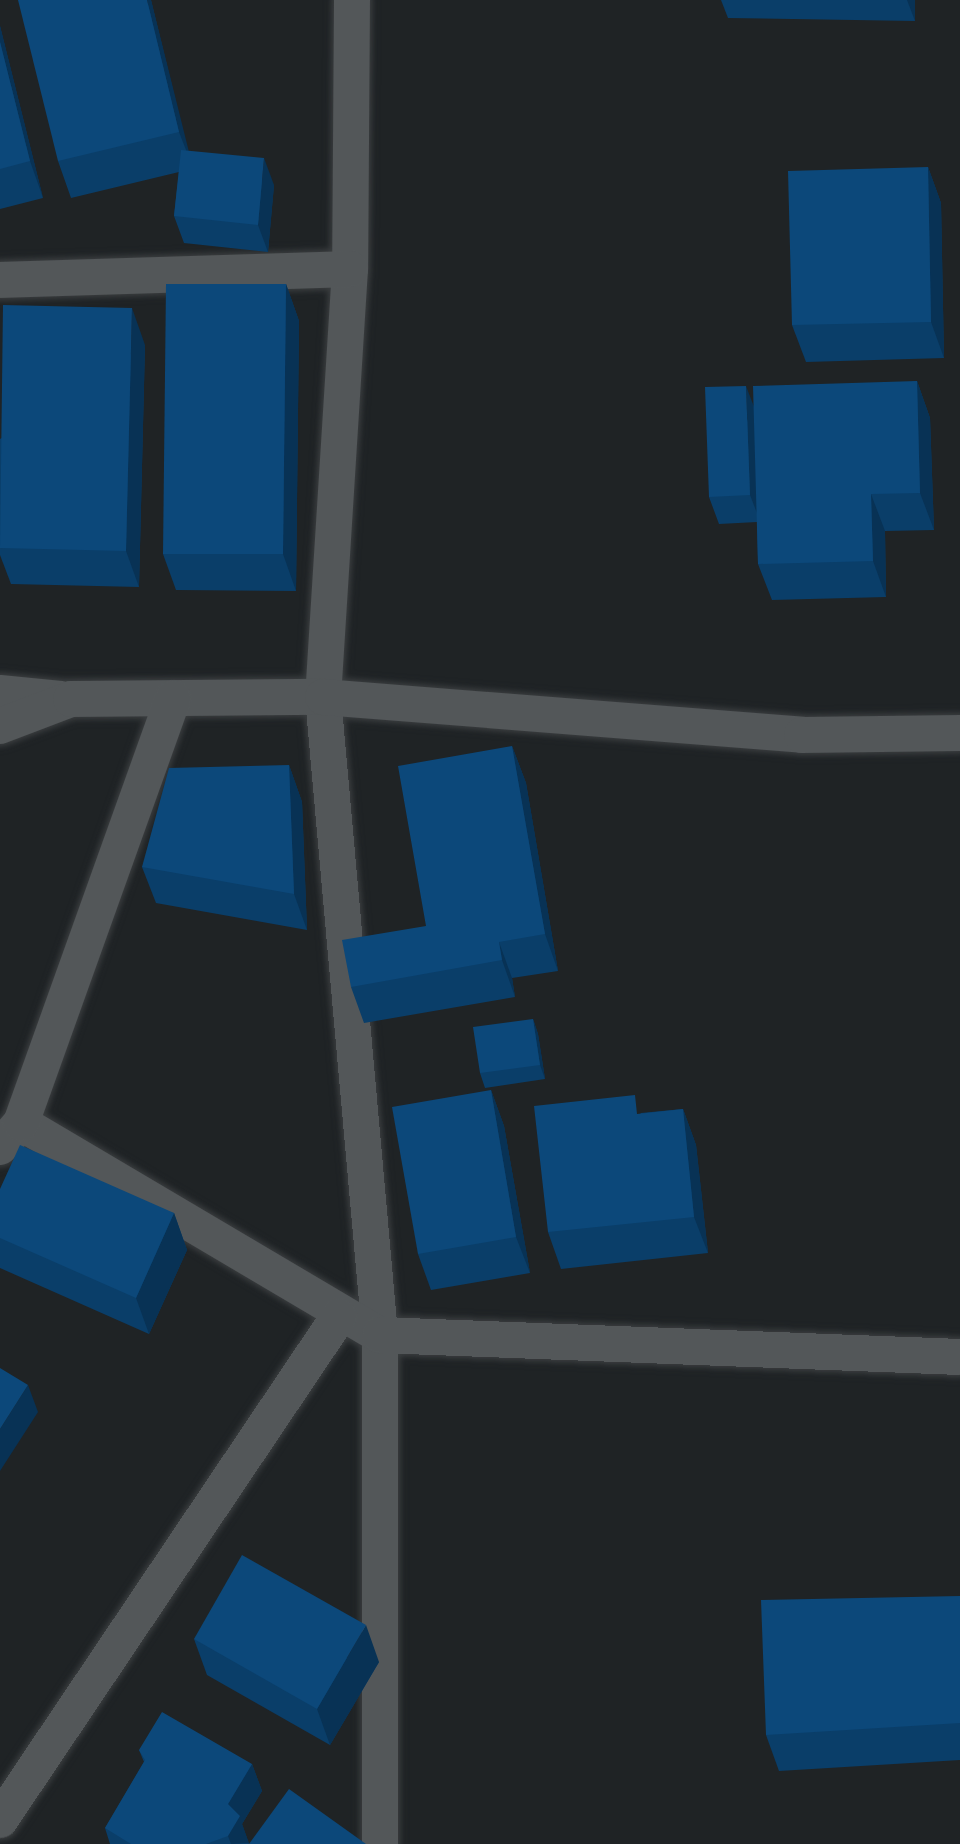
<!DOCTYPE html>
<style>
body{margin:0}
#map{position:relative;width:960px;height:1844px;overflow:hidden;background:#1f2325;font-family:Rubik,sans-serif}
div>[style]{position:absolute}
[style*='--x']{left:calc(var(--x)*1px);top:calc(var(--y)*1px);width:calc(var(--w)*1px);rotate:calc(var(--a)*1deg)}
.roads{filter:drop-shadow(0 0 3px #3b3e40) drop-shadow(0 0 3px #3b3e40)}
.street>*{height:36px;margin:-18px;padding:0 18px;transform-origin:18px;border-radius:18px;background:#535759}
.wall>*{inset:0;background:#0a3e69}
.shaded-wall>*{inset:0;background:#083255}
.building>*{inset:0;background:#0c487a}
span{translate:-50% -50%;white-space:nowrap;text-align:center;line-height:1.15;-webkit-text-stroke:12px #1f2325;paint-order:stroke}
</style>
<div id="map">
<div class="roads">
<div class="street">
<i style="--x:352;--y:0;--w:269;--a:90.4"></i>
<i style="--x:350;--y:269;--w:429;--a:93.6"></i>
<i style="--x:323;--y:697;--w:641;--a:84.89"></i>
<i style="--x:380;--y:1335;--w:509;--a:90"></i>
<i style="--x:0;--y:280;--w:350;--a:-1.8"></i>
<i style="--x:0;--y:693;--w:61;--a:5.6"></i>
<i style="--x:0;--y:726;--w:76;--a:-20.8"></i>
<i style="--x:71;--y:699;--w:252;--a:-0.5"></i>
<i style="--x:323;--y:697;--w:481;--a:4.5"></i>
<i style="--x:802;--y:735;--w:158;--a:-0.7"></i>
<i style="--x:21;--y:1123;--w:417;--a:30.6"></i>
<i style="--x:380;--y:1335;--w:580;--a:2.17"></i>
<i style="--x:0;--y:1147;--w:32;--a:-49"></i>
<i style="--x:21;--y:1123;--w:451;--a:-70.3"></i>
<i style="--x:0;--y:1820;--w:607;--a:-56.07"></i>
</div>
</div>
<div class="wall">
<i style="clip-path:polygon(151px 0,188px 151px,274px 185px,268px 252px,184px 243px,174px 216px,179px 172px,71px 198px,58px 161px)"></i>
<i style="clip-path:polygon(721px 0,915px 0,915px 21px,728px 18px)"></i>
<i style="clip-path:polygon(0 26px,43px 198px,0 209px)"></i>
<i style="clip-path:polygon(928px 167px,941px 203px,944px 358px,806px 362px,792px 325px)"></i>
<i style="clip-path:polygon(286px 284px,299px 321px,296px 591px,176px 590px,163px 554px)"></i>
<i style="clip-path:polygon(145px 345px,139px 587px,11px 584px,0 555px,0 439px)"></i>
<i style="clip-path:polygon(917px 381px,930px 418px,934px 530px,885px 531px,886px 597px,772px 600px,758px 564px,757px 522px,719px 524px,709px 497px,754px 407px)"></i>
<i style="clip-path:polygon(512px 746px,526px 783px,558px 971px,512px 978px,515px 997px,364px 1023px,351px 987px,426px 926px)"></i>
<i style="clip-path:polygon(289px 765px,302px 802px,307px 930px,156px 903px,142px 867px)"></i>
<i style="clip-path:polygon(533px 1019px,538px 1034px,545px 1079px,485px 1088px,480px 1073px)"></i>
<i style="clip-path:polygon(491px 1090px,504px 1126px,530px 1273px,431px 1290px,418px 1254px)"></i>
<i style="clip-path:polygon(683px 1109px,696px 1145px,708px 1253px,561px 1269px,548px 1232px,641px 1113px)"></i>
<i style="clip-path:polygon(0 1189px,174px 1213px,187px 1250px,149px 1334px,0 1268px)"></i>
<i style="clip-path:polygon(960px 1596px,960px 1760px,779px 1771px,766px 1735px)"></i>
<i style="clip-path:polygon(194px 1639px,379px 1662px,330px 1745px,207px 1675px)"></i>
<i style="clip-path:polygon(139px 1750px,252px 1764px,262px 1791px,242px 1824px,249px 1844px,110px 1844px,105px 1828px,144px 1762px)"></i>
</div>
<div class="shaded-wall">
<i style="clip-path:polygon(147px 0,151px 0,193px 168px,179px 132px)"></i>
<i style="clip-path:polygon(907px 0,915px 0,915px 21px)"></i>
<i style="clip-path:polygon(0 26px,43px 198px,30px 161px,0 42px)"></i>
<i style="clip-path:polygon(264px 158px,274px 185px,268px 252px,258px 225px)"></i>
<i style="clip-path:polygon(928px 167px,941px 203px,944px 358px,931px 322px)"></i>
<i style="clip-path:polygon(286px 284px,299px 321px,296px 591px,283px 554px)"></i>
<i style="clip-path:polygon(132px 308px,145px 345px,139px 587px,126px 551px)"></i>
<i style="clip-path:polygon(917px 381px,930px 418px,934px 530px,920px 493px)"></i>
<i style="clip-path:polygon(746px 386px,756px 412px,760px 521px,750px 495px)"></i>
<i style="clip-path:polygon(871px 494px,885px 531px,886px 597px,873px 561px)"></i>
<i style="clip-path:polygon(512px 746px,526px 783px,558px 971px,545px 934px)"></i>
<i style="clip-path:polygon(289px 765px,302px 802px,307px 930px,294px 894px)"></i>
<i style="clip-path:polygon(499px 942px,512px 978px,515px 997px,502px 960px)"></i>
<i style="clip-path:polygon(533px 1019px,538px 1034px,545px 1079px,540px 1065px)"></i>
<i style="clip-path:polygon(491px 1090px,504px 1126px,530px 1273px,516px 1237px)"></i>
<i style="clip-path:polygon(683px 1109px,696px 1145px,708px 1253px,694px 1217px)"></i>
<i style="clip-path:polygon(174px 1213px,187px 1250px,149px 1334px,136px 1298px)"></i>
<i style="clip-path:polygon(28px 1385px,38px 1412px,0 1471px,0 1429px)"></i>
<i style="clip-path:polygon(366px 1625px,379px 1662px,330px 1745px,317px 1709px)"></i>
<i style="clip-path:polygon(252px 1764px,262px 1791px,242px 1824px,249px 1843px,231px 1844px,228px 1836px,228px 1804px)"></i>
</div>
<div class="building">
<i style="clip-path:polygon(18px 0,147px 0,179px 132px,58px 161px)"></i>
<i style="clip-path:polygon(0 42px,30px 161px,0 169px)"></i>
<i style="clip-path:polygon(181px 150px,264px 158px,258px 225px,174px 216px)"></i>
<i style="clip-path:polygon(928px 167px,931px 322px,792px 325px,788px 171px)"></i>
<i style="clip-path:polygon(166px 284px,286px 284px,283px 554px,163px 554px)"></i>
<i style="clip-path:polygon(3px 305px,132px 308px,126px 551px,0 548px)"></i>
<i style="clip-path:polygon(917px 381px,920px 493px,871px 494px,873px 561px,758px 564px,753px 386px)"></i>
<i style="clip-path:polygon(746px 386px,750px 495px,709px 497px,705px 387px)"></i>
<i style="clip-path:polygon(512px 746px,545px 934px,499px 942px,502px 960px,351px 987px,342px 940px,426px 926px,398px 766px)"></i>
<i style="clip-path:polygon(289px 765px,294px 894px,142px 867px,169px 768px)"></i>
<i style="clip-path:polygon(533px 1019px,540px 1065px,480px 1073px,473px 1027px)"></i>
<i style="clip-path:polygon(491px 1090px,516px 1237px,418px 1254px,392px 1107px)"></i>
<i style="clip-path:polygon(635px 1095px,637px 1114px,683px 1109px,694px 1217px,548px 1232px,534px 1106px)"></i>
<i style="clip-path:polygon(20px 1145px,174px 1213px,136px 1298px,0 1238px,0 1189px)"></i>
<i style="clip-path:polygon(0 1368px,28px 1385px,0 1429px)"></i>
<i style="clip-path:polygon(242px 1555px,366px 1625px,317px 1709px,194px 1639px)"></i>
<i style="clip-path:polygon(960px 1596px,960px 1723px,766px 1735px,761px 1600px)"></i>
<i style="clip-path:polygon(162px 1712px,252px 1764px,228px 1804px,240px 1816px,228px 1836px,206px 1844px,131px 1844px,105px 1828px,145px 1760px,139px 1750px)"></i>
<i style="clip-path:polygon(289px 1789px,366px 1844px,249px 1844px)"></i>
</div>
</div>
